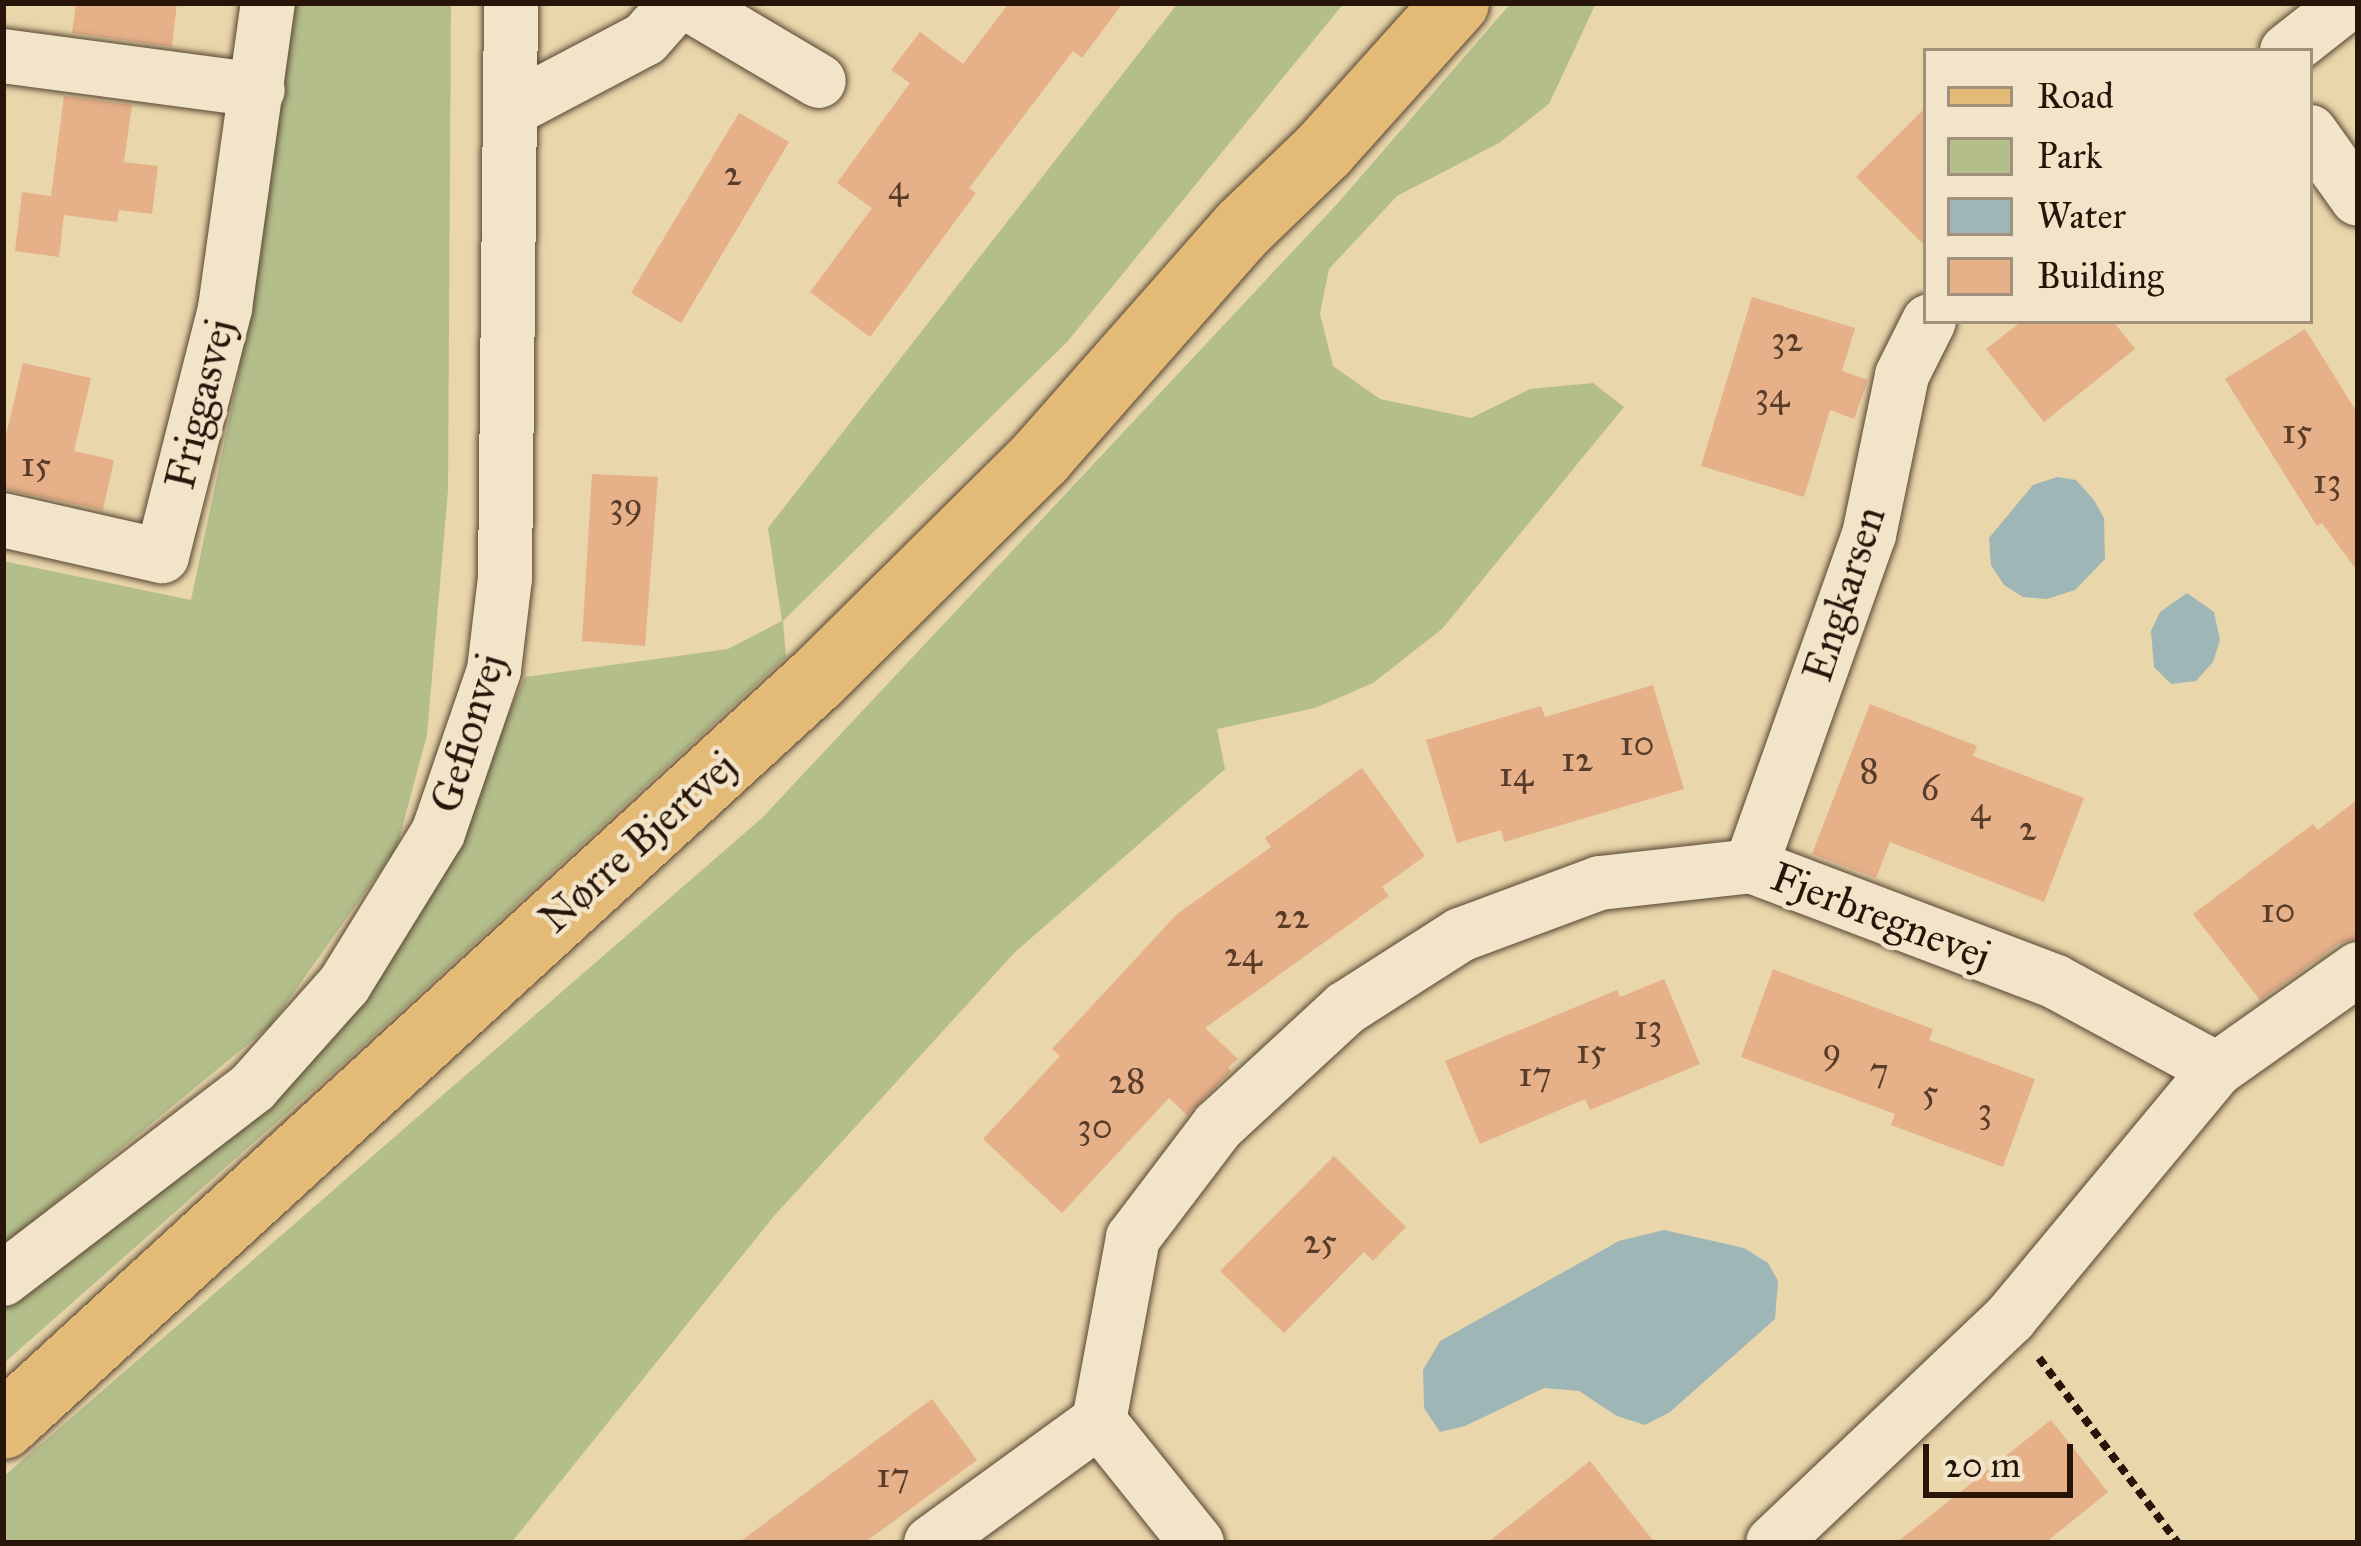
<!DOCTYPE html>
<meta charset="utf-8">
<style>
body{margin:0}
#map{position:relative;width:2361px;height:1546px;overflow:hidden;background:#e9d6ab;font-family:"IM FELL Great Primer",serif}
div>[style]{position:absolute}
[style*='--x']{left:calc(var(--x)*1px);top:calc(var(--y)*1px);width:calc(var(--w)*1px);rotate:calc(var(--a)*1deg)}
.green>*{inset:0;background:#b4be8b}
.water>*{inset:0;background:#9eb6b6}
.building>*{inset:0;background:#e6b089}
.path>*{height:8px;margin-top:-4px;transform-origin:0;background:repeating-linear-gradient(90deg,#28150a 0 9px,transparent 0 15px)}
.roads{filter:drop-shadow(0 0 3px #584532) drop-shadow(0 0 3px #584532)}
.minor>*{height:54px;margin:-27px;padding:0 27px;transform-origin:27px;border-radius:27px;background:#f1e4c8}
.major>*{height:66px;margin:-33px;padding:0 33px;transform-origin:33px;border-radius:33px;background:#e4bb76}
span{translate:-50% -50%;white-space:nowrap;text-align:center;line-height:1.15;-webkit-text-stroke:9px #f1e4c8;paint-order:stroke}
.number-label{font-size:36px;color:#583c2a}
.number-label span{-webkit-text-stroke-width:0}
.street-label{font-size:42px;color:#28150a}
.frame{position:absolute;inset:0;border:6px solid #28150a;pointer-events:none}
.legend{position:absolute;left:1923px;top:48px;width:390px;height:276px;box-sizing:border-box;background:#f1e4c8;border:3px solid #a1917c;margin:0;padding:15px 21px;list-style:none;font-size:36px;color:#28150a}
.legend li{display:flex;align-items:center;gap:24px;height:60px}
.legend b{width:60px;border:3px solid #a1917c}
.scale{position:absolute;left:1923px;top:1444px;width:150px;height:54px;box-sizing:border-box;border:6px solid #28150a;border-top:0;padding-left:15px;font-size:36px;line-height:42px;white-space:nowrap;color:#28150a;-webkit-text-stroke:9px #f1e4c8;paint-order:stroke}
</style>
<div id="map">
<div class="green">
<i style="clip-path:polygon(288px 3px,451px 3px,448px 490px,427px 735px,397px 847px,270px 1026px,3px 1246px,3px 561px,191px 600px,238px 377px)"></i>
<i style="clip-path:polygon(1178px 3px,1344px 3px,1067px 342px,783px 621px,786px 657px,345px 1062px,3px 1364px,3px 1303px,237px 1115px,455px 837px,525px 677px,728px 649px,782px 621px,768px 528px)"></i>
<i style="clip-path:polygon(1511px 3px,1596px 3px,1549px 104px,1499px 143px,1397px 196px,1329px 269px,1320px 314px,1333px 366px,1380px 399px,1471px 418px,1530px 389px,1593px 383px,1624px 407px,1442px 629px,1373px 683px,1315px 708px,1217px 729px,1225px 769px,1015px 952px,774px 1216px,511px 1543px,3px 1543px,3px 1477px,762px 818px,1338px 203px)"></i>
</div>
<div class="water">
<i style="clip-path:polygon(2057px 477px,2076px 480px,2094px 500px,2104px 518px,2105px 559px,2075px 590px,2047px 599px,2023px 597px,2004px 585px,1991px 565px,1989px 538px,2033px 485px)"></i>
<i style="clip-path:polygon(2187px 593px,2214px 612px,2220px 640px,2213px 662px,2196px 681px,2171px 684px,2154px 667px,2151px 631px,2160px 612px)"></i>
<i style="clip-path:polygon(1664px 1230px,1744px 1248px,1768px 1263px,1778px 1281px,1775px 1319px,1670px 1412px,1645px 1425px,1617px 1416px,1579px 1391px,1544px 1388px,1465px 1426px,1440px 1432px,1424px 1408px,1423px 1370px,1440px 1341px,1619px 1241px)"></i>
</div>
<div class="building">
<i style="clip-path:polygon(76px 3px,177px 3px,172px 47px,72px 33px)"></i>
<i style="clip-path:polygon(1009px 3px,1123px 3px,1082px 58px,1073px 51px,969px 188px,976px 193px,870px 337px,810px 292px,872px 208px,837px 183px,910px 83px,891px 70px,920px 32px,963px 64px)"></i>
<i style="clip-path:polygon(64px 96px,132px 105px,124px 162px,158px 166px,152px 214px,119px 210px,117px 222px,64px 215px,59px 257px,15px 251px,22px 192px,51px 196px)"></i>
<i style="clip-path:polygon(1926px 107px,1926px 247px,1856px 177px)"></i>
<i style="clip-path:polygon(739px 113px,789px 142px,681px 323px,631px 293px)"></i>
<i style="clip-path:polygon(1752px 297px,1855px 328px,1842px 371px,1868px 380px,1854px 419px,1830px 410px,1804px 497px,1701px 466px)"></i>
<i style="clip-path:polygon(2022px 321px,2113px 321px,2135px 349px,2044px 422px,1986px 349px)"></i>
<i style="clip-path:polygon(2305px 329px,2358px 414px,2358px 572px,2322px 523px,2317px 526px,2225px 379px)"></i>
<i style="clip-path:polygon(23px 363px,91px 378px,74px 451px,114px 460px,103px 510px,3px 489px,3px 448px)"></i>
<i style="clip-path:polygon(592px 474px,658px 477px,645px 646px,582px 641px)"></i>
<i style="clip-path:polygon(1653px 685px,1684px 789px,1504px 842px,1501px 830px,1457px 843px,1426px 740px,1541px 706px,1545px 717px)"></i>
<i style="clip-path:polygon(1870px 704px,1977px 746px,1973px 756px,2084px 798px,2044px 902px,1890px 842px,1876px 878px,1812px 854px)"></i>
<i style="clip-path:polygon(1362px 768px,1425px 856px,1382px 887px,1389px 896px,1205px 1028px,1238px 1059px,1228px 1067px,1231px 1071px,1187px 1115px,1169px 1098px,1062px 1213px,983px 1139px,1060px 1056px,1052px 1049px,1177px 914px,1271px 847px,1265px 838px)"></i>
<i style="clip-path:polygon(2358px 799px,2358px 938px,2340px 943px,2260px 1000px,2193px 914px,2313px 824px,2318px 830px)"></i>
<i style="clip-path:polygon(1773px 969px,1933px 1029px,1929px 1040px,2035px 1079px,2003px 1167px,1891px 1125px,1895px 1114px,1741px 1057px)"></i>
<i style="clip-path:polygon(1664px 979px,1700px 1064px,1590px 1110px,1585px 1099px,1480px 1144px,1445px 1061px,1617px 990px,1620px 997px)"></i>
<i style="clip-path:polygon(1334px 1156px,1406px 1227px,1373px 1261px,1364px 1252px,1284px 1333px,1220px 1271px)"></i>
<i style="clip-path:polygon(932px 1399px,977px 1460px,864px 1543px,738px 1543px)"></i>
<i style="clip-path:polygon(2051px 1420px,2108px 1492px,2045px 1543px,1896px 1543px)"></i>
<i style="clip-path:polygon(1590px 1461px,1655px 1543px,1487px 1543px)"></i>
</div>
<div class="path">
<i style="--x:2039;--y:1358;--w:231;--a:53.1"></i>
</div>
<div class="roads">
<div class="minor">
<i style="--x:687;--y:3;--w:153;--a:30.6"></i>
<i style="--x:2287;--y:51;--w:78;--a:-38.2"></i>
<i style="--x:3;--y:56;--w:257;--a:7.6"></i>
<i style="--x:512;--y:109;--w:150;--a:-27.8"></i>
<i style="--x:645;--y:39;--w:48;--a:-48.4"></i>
<i style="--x:2310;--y:132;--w:82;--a:54.4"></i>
<i style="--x:3;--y:520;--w:163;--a:12.8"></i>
<i style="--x:162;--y:556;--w:256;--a:-75.7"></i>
<i style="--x:225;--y:308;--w:308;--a:-82"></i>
<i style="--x:1751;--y:866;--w:351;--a:-70.4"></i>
<i style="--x:1869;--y:535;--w:163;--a:-78.3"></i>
<i style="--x:1902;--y:375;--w:60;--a:-63.4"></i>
<i style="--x:3;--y:1279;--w:315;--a:-37.5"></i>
<i style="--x:253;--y:1087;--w:137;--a:-48.3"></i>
<i style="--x:344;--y:985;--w:179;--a:-58.3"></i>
<i style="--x:438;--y:833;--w:172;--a:-71"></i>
<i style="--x:494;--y:670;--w:93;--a:-83.2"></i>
<i style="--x:505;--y:578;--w:575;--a:-89.4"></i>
<i style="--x:931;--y:1543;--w:208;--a:-36"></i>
<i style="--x:1197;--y:1543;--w:156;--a:-128.8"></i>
<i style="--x:1099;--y:1421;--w:186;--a:-79.5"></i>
<i style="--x:1133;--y:1238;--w:141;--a:-52.8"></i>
<i style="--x:1218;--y:1126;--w:174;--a:-42.7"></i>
<i style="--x:1346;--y:1008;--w:135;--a:-32.6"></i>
<i style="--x:1460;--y:935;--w:149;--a:-20.4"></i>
<i style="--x:1600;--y:883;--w:152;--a:-6.4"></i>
<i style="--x:1751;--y:866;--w:326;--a:20.8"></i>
<i style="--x:2056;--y:982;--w:183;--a:28.4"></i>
<i style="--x:1773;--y:1543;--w:327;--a:-43.5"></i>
<i style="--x:2010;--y:1318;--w:324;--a:-50.3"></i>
<i style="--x:2217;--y:1069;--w:173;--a:-35.3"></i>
</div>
<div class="major">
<i style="--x:3;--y:1426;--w:1108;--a:-42.55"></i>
<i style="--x:819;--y:677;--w:313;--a:-44.7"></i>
<i style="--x:1041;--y:457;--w:305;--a:-48.6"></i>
<i style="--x:1243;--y:228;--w:112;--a:-43.9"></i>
<i style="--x:1324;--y:150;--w:198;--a:-48.1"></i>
</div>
</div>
<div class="number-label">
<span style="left:733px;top:174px">2</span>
<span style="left:898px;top:188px">4</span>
<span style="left:1787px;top:340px">32</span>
<span style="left:1772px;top:396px">34</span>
<span style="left:2297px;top:432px">15</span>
<span style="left:36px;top:465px">15</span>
<span style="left:2327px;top:482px">13</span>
<span style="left:626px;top:506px">39</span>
<span style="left:1637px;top:744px">10</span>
<span style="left:1577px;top:760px">12</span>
<span style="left:1869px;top:772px">8</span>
<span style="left:1516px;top:775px">14</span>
<span style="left:1930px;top:789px">6</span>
<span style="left:1980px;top:810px">4</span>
<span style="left:2028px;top:829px">2</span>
<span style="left:2278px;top:911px">10</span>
<span style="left:1292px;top:917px">22</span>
<span style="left:1243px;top:955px">24</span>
<span style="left:1648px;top:1028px">13</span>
<span style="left:1832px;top:1051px">9</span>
<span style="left:1591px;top:1052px">15</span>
<span style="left:1879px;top:1071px">7</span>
<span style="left:1535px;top:1075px">17</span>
<span style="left:1127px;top:1082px">28</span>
<span style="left:1930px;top:1093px">5</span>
<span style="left:1985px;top:1111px">3</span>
<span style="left:1095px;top:1127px">30</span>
<span style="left:1320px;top:1242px">25</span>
<span style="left:893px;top:1476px">17</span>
</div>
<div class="street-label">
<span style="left:200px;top:404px;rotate:-76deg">Friggasvej</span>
<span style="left:1844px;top:594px;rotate:-72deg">Engkarsen</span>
<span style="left:468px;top:733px;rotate:-73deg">Gefionvej</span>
<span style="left:638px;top:842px;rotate:-42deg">Nørre Bjertvej</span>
<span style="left:1881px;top:916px;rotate:21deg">Fjerbregnevej</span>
</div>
<div class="frame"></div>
<ul class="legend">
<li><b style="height:15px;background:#e4bb76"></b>Road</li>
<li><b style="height:33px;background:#b4be8b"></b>Park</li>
<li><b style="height:33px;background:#9eb6b6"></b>Water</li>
<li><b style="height:33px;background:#e6b089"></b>Building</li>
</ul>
<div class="scale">20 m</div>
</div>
